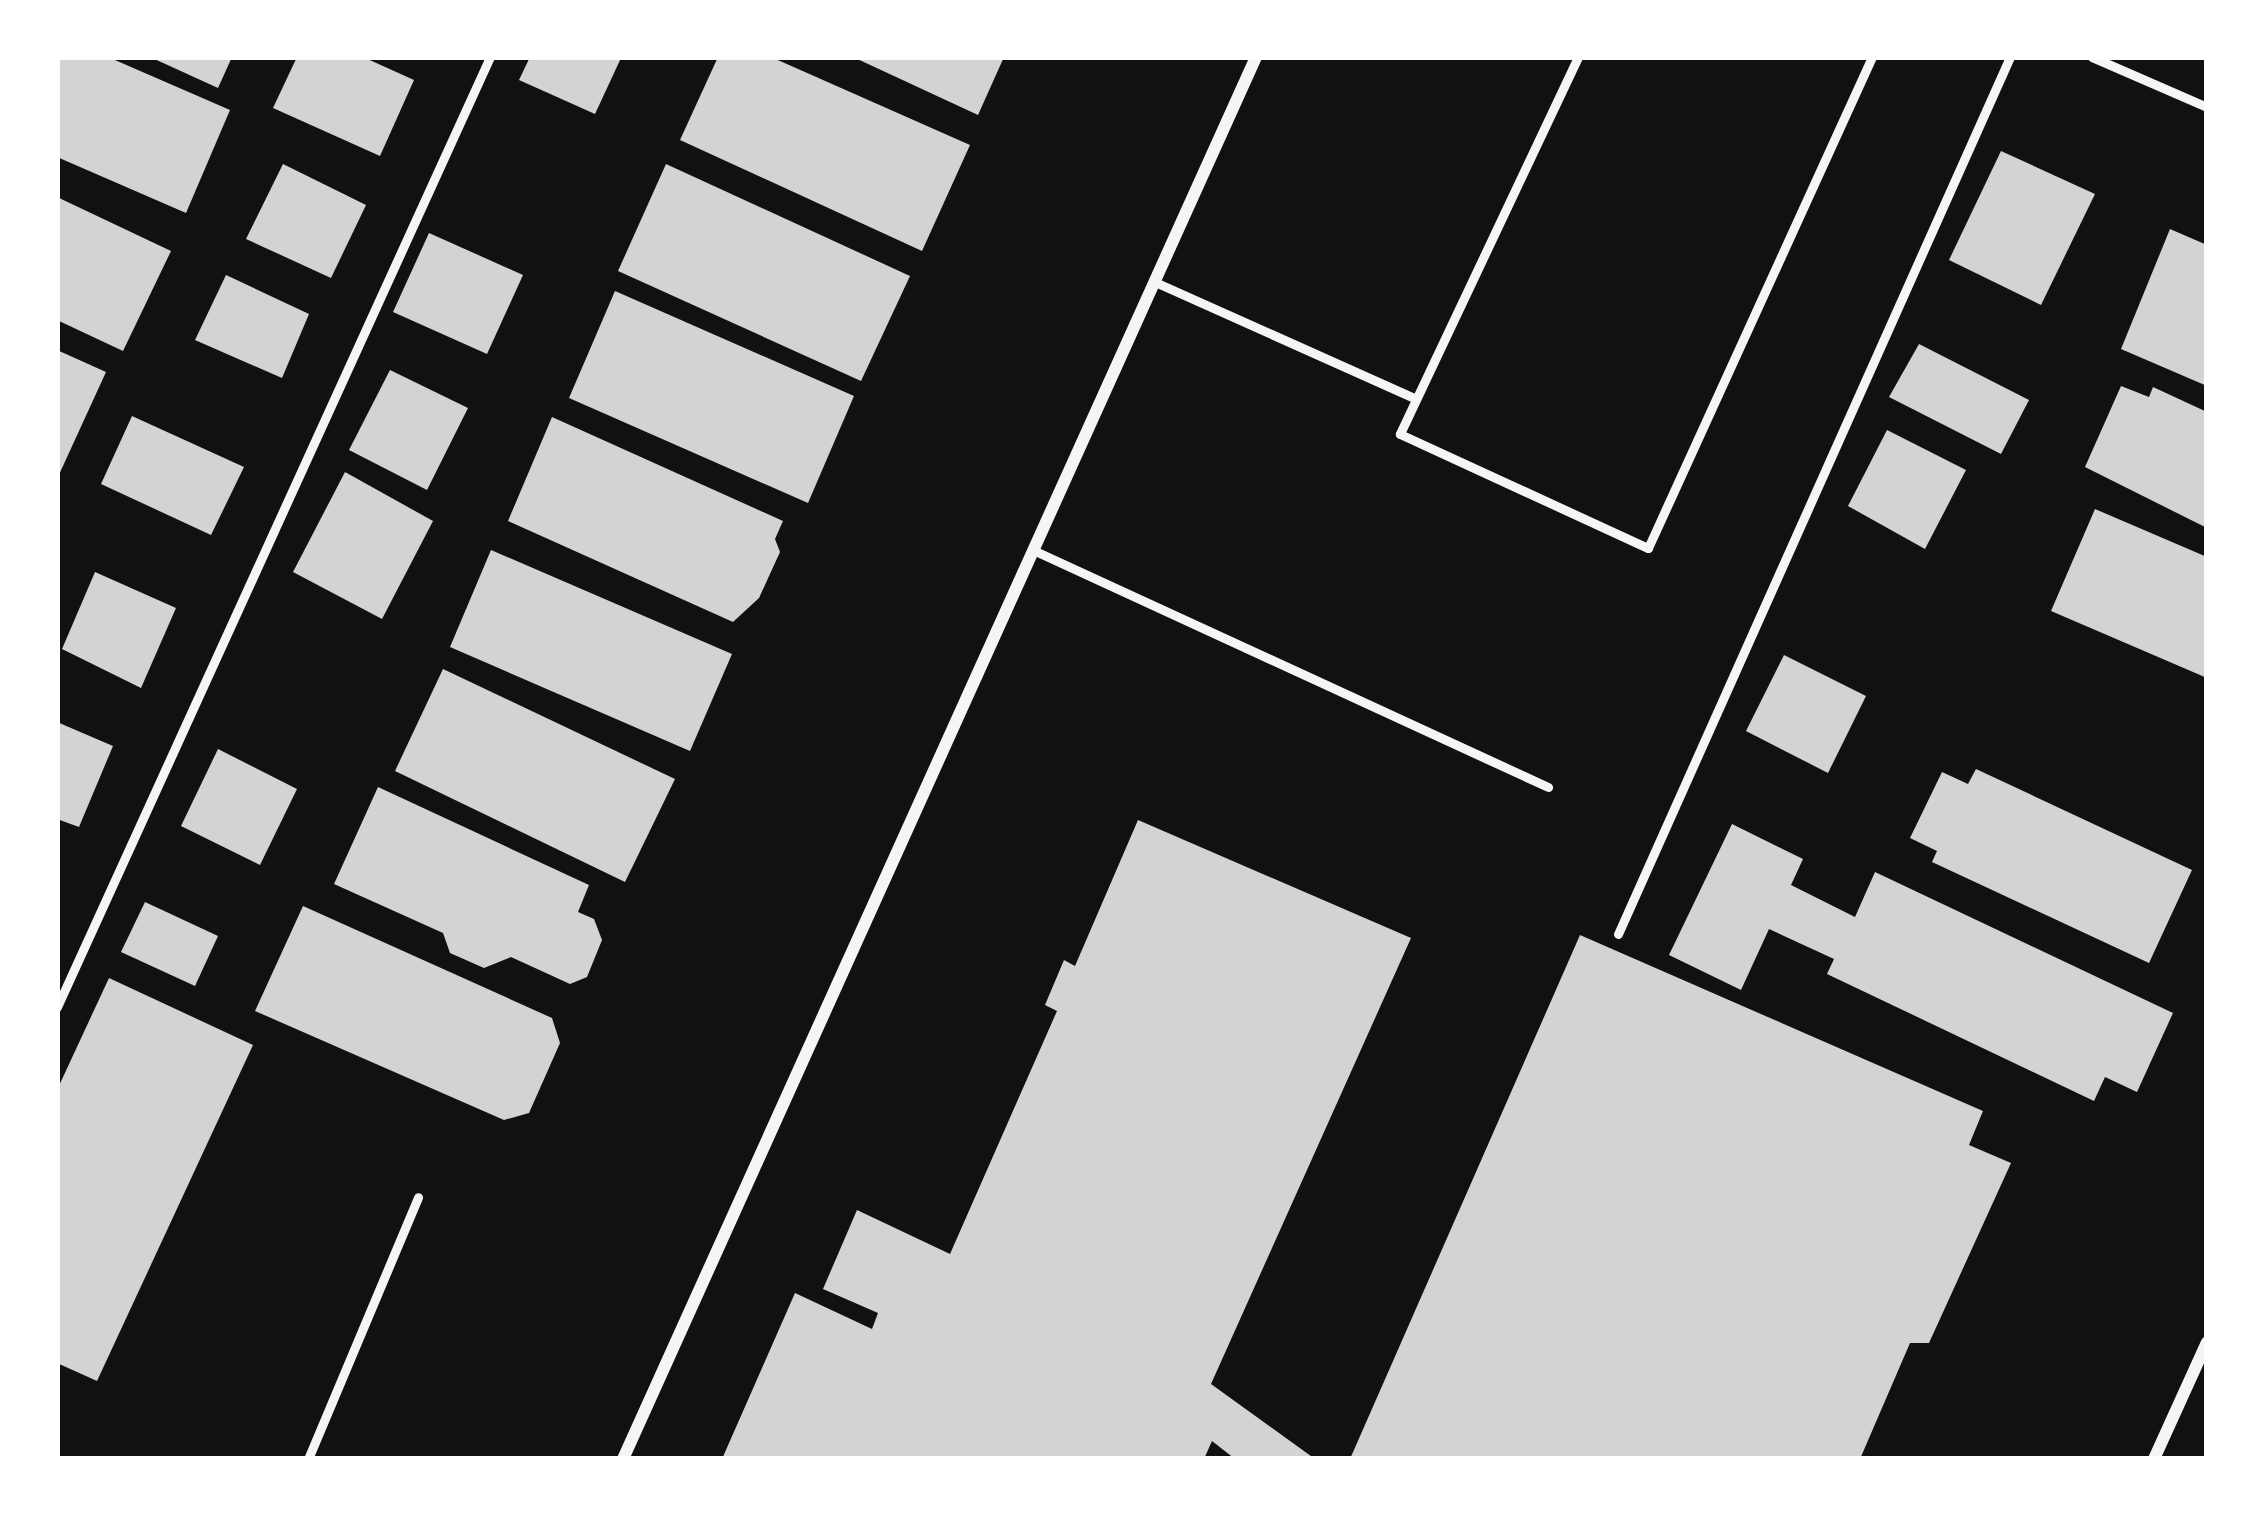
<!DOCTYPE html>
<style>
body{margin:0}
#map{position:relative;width:2264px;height:1516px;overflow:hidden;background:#111;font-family:"IBM Plex Sans",sans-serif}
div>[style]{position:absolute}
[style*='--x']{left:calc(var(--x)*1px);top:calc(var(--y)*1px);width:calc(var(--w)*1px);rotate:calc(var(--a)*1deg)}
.building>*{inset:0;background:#d3d3d3}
.service>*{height:9px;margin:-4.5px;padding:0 4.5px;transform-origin:4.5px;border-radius:4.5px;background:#f5f5f5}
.minor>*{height:12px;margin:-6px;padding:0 6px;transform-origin:6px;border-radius:6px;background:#f5f5f5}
span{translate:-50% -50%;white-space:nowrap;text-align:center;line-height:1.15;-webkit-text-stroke:9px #fff;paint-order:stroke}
.frame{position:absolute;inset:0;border:60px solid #fff;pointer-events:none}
</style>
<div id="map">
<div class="building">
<i style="clip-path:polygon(57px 57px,108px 57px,230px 110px,186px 213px,57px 157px)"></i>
<i style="clip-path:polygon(150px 57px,232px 57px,218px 88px)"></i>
<i style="clip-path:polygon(297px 57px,363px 57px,414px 80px,380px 156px,273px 108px)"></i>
<i style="clip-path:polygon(530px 57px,618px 57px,621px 58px,595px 114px,519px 80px)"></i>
<i style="clip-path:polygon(718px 57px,771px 57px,970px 145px,922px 251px,680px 140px)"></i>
<i style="clip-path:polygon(853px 57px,1004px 57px,978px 115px)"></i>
<i style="clip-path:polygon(2001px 151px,2095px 194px,2041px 305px,1949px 260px)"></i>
<i style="clip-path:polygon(283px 164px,366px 205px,331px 278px,246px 239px)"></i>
<i style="clip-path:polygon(666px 164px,910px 276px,861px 381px,618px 271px)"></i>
<i style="clip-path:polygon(57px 197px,171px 251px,123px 351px,57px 320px)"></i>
<i style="clip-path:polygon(2170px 229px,2207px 245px,2207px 386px,2121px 349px)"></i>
<i style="clip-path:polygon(429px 233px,523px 275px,487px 354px,393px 312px)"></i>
<i style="clip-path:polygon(226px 275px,309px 314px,282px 378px,195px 340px)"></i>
<i style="clip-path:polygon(615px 291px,854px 396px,808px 503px,569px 398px)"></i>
<i style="clip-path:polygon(1919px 344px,2029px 400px,2001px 454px,1889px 397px)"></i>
<i style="clip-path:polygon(57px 350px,106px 372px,57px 479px)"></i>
<i style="clip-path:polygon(390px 370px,468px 408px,427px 490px,349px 450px)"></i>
<i style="clip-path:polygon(2121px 386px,2149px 397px,2153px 387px,2207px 412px,2207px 528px,2085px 467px)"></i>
<i style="clip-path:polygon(132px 416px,244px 467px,211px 535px,101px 484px)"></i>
<i style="clip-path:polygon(552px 417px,783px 521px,775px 539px,780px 552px,759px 598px,733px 622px,508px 521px)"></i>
<i style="clip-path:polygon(1887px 430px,1966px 470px,1925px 549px,1848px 506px)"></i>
<i style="clip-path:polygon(345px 472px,433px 521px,382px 619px,293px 572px)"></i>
<i style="clip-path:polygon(2095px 509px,2207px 557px,2207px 678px,2051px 611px)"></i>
<i style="clip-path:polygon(491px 550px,732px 654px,690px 751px,450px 647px)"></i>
<i style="clip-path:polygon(95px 572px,176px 608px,141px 688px,62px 649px)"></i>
<i style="clip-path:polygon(1784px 655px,1866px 696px,1828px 773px,1746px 731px)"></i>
<i style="clip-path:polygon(443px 669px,675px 779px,625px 882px,395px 771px)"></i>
<i style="clip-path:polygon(57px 722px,113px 746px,79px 827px,57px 819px)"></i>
<i style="clip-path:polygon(218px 749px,297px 789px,260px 865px,181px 826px)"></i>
<i style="clip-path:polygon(1976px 769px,2192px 870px,2149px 963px,1932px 862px,1937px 851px,1910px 838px,1942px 772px,1968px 784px)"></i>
<i style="clip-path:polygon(378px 787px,589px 885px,578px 912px,594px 919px,602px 940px,587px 977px,570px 984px,511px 957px,484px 968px,450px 953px,443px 933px,334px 884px)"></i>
<i style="clip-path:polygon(1138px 820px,1411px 938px,1211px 1384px,1315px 1459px,1235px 1459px,1212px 1441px,1204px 1459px,722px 1459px,795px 1293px,872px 1329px,878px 1313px,823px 1289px,857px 1210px,950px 1254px,1057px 1011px,1045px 1005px,1064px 960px,1075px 966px)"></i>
<i style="clip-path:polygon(1732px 824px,1803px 859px,1791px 885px,1855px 917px,1875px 872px,2173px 1013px,2137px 1092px,2105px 1077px,2094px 1101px,1827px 974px,1834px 959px,1769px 929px,1741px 990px,1669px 955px)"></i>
<i style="clip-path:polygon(145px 902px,218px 936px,195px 986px,121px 952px)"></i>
<i style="clip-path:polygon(303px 906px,552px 1018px,560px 1043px,529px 1113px,504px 1120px,255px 1011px)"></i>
<i style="clip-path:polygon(1580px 935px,1983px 1111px,1969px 1145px,2011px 1163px,1929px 1343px,1910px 1343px,1860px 1459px,1350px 1459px)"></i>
<i style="clip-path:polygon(109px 978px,253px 1045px,97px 1381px,57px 1363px,57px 1090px)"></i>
</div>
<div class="service">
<i style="--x:1578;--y:57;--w:417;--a:115.3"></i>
<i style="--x:1400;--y:434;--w:273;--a:24.7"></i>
<i style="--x:1648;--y:548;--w:540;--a:-65.48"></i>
<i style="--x:2092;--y:57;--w:125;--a:23.5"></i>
<i style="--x:1155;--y:282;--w:286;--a:24.1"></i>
<i style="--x:1033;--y:550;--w:567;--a:24.71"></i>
<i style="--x:1618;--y:934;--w:961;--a:-65.92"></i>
<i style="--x:57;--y:1007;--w:1044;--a:-65.5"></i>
<i style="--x:308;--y:1459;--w:284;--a:-67.2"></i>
</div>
<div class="minor">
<i style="--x:623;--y:1459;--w:1538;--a:-65.7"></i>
<i style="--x:2154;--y:1459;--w:128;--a:-65.6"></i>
</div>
<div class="frame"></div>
</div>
